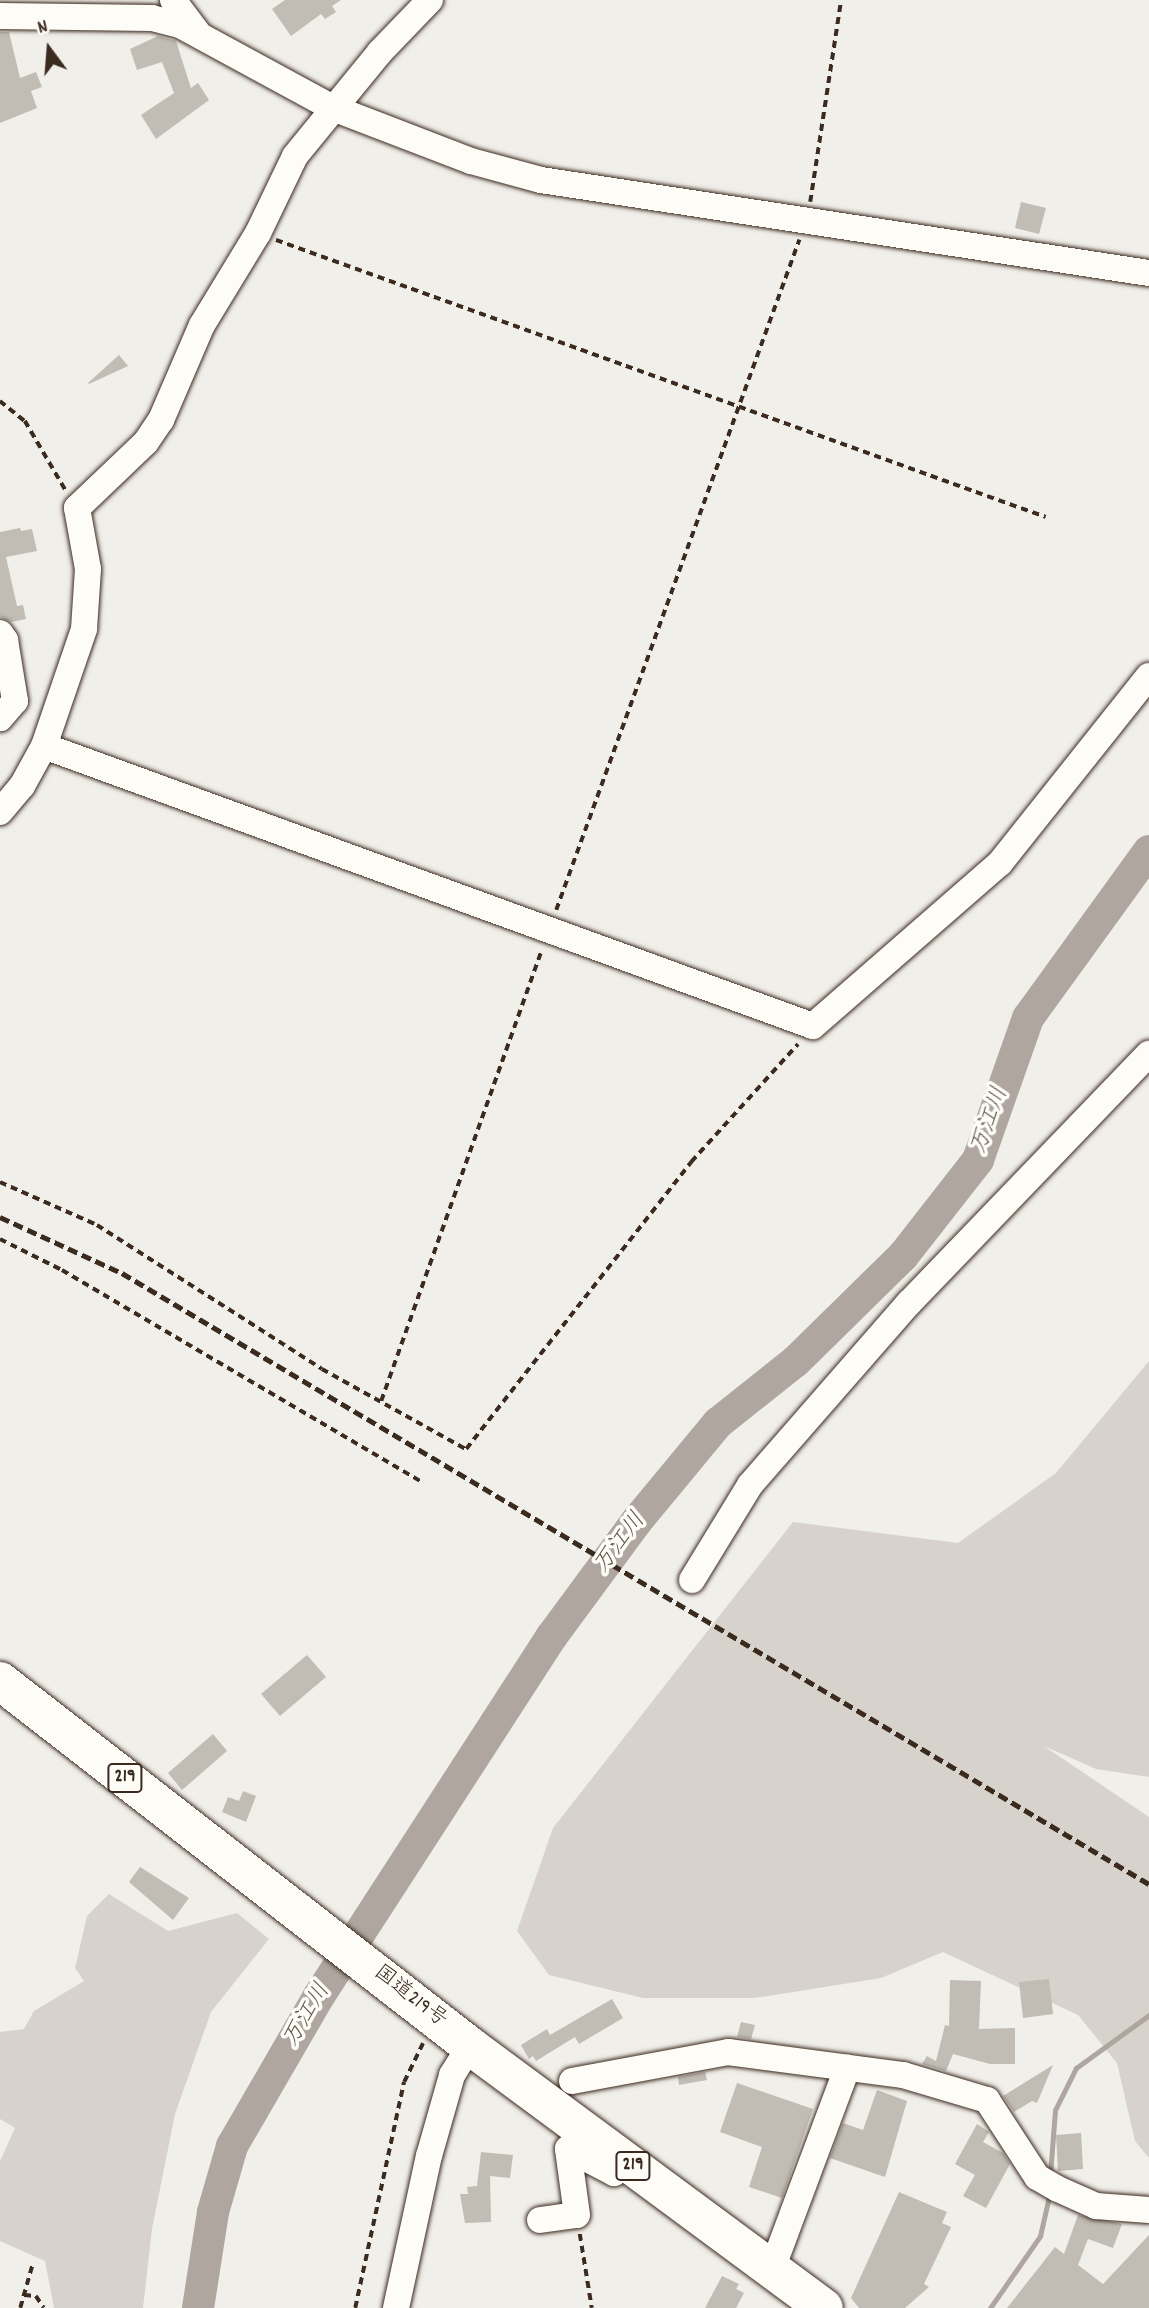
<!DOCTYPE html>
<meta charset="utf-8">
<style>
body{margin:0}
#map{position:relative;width:1149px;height:2308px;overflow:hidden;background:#f1efea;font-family:Dekko,"Klee One",sans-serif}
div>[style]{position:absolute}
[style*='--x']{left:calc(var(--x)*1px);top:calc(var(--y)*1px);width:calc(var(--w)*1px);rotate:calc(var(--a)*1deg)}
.green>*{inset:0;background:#d7d2cc}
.stream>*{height:5px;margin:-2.5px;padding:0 2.5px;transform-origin:2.5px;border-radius:2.5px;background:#aea69f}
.river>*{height:32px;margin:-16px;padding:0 16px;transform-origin:16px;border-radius:16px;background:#aea69f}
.building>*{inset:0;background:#c1bcb4}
.path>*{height:3.5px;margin-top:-1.75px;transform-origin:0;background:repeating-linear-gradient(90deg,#3b2a1e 0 7px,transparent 0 12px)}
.roads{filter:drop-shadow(0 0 2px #3b2a1e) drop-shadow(0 0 2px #3b2a1e)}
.minor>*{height:26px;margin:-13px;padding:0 13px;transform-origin:13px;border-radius:13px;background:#fdfcf7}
.highway>*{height:38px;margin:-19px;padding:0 19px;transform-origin:19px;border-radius:19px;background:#fdfcf7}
.rail>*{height:5px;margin-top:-2.5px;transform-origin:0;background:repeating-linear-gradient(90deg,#3b2a1e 0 10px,transparent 0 15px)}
span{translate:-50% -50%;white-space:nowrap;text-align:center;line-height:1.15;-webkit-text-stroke:7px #fdfcf7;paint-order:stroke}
.shield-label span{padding:2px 5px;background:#fdfcf7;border:2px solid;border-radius:5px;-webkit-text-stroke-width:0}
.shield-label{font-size:19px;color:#3b2a1e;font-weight:700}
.street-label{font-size:21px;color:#3b2a1e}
.water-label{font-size:23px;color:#63554b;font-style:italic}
.north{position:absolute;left:14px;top:14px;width:70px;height:70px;-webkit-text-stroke:5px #fdfcf7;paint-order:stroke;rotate:344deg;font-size:19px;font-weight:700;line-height:28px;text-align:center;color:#3b2a1e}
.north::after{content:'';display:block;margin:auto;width:24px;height:32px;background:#3b2a1e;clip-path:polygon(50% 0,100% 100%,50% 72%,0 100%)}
</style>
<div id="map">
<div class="green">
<i style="clip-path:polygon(1149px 1361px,1149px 1777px,1096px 1769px,1044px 1746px,1149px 1817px,1149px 2158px,1135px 2141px,1117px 2063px,1078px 2015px,943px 1952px,881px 1978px,755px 1998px,643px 1998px,549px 1975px,517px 1931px,553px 1828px,793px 1522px,958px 1543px,1056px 1473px)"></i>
<i style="clip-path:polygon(109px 1894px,168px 1931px,237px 1913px,269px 1939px,211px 2012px,175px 2114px,152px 2229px,143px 2308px,54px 2308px,45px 2261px,0 2241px,0 2161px,15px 2128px,0 2119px,0 2032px,24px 2029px,34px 2011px,84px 1981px,75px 1968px,87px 1916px)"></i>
</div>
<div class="stream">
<i style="--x:1050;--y:2175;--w:65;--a:-85.6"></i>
<i style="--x:1055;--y:2110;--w:47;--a:-63.4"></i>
<i style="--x:1076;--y:2068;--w:90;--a:-36"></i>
<i style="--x:990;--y:2308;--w:88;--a:-55.2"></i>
<i style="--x:1040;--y:2236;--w:45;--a:-77.2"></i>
</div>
<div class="river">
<i style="--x:198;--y:2308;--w:97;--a:-81.1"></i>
<i style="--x:213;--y:2212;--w:69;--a:-73.9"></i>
<i style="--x:232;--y:2146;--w:173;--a:-59.9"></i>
<i style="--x:319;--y:1996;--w:429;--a:-57.1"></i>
<i style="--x:552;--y:1636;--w:142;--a:-53.6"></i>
<i style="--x:636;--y:1522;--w:129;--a:-50.4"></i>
<i style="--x:718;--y:1423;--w:100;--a:-38.5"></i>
<i style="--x:796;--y:1361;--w:150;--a:-44.5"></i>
<i style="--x:903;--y:1256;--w:122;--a:-52"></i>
<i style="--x:978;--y:1160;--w:151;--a:-70.6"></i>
<i style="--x:1028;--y:1018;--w:206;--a:-54.1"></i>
</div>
<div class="building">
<i style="clip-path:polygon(285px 0,341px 0,332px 6px,336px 12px,325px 19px,321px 14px,291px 36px,272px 9px)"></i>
<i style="clip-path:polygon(0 32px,9px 32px,20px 78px,36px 72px,42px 87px,31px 91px,37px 108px,0 123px)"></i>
<i style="clip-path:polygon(158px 36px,176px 41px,191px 88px,198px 83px,209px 100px,156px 139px,141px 115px,174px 93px,162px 62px,137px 70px,130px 49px)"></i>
<i style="clip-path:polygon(1021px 202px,1046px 208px,1039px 234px,1015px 228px)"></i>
<i style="clip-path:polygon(119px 355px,128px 366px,89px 384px,88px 383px)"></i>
<i style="clip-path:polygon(20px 528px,21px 531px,32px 529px,37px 551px,6px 557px,17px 606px,23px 605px,26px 619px,11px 622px,0 617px,0 532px)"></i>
<i style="clip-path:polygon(307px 1655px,326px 1677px,280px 1716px,261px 1694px)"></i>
<i style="clip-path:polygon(213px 1734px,227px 1751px,182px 1790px,168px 1773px)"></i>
<i style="clip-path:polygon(243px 1791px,256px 1796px,246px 1822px,222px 1812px,228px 1797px,239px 1801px)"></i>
<i style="clip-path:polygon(140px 1867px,189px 1898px,173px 1920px,129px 1882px)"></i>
<i style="clip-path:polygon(1049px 1979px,1053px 2014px,1023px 2018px,1019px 1982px)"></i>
<i style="clip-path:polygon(950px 1980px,981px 1981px,979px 2029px,1015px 2028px,1015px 2064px,990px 2064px,953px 2054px,946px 2071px,922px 2064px,927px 2056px,936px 2061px,945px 2025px,949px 2026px)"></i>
<i style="clip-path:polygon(612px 1999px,623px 2018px,579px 2044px,575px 2037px,536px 2061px,533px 2056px,529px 2059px,521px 2045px,547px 2029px,550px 2035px)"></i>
<i style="clip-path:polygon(741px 2022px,755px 2025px,751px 2039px,737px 2037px)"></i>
<i style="clip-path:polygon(1053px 2065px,1037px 2103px,1032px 2101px,1014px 2112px,1003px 2096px)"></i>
<i style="clip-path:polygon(705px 2072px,707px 2080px,679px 2085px,678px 2077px)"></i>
<i style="clip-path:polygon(737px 2083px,813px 2109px,782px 2198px,749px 2187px,762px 2147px,720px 2132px)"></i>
<i style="clip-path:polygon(877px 2090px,907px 2101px,885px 2177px,830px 2158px,843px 2123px,863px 2130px)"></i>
<i style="clip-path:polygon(977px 2124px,989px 2132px,983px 2142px,1003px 2153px,1010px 2164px,986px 2208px,963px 2196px,975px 2175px,955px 2164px)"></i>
<i style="clip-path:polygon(1081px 2133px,1083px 2169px,1058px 2171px,1056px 2135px)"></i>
<i style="clip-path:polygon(481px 2152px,513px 2155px,510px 2178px,490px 2176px,491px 2222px,465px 2223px,460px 2194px,468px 2194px,467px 2187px,477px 2186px)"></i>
<i style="clip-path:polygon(899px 2192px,947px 2212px,942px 2223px,951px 2227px,924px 2284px,929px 2287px,905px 2308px,859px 2308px,851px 2298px)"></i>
<i style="clip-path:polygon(1078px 2215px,1122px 2224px,1113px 2248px,1088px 2239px,1078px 2265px,1103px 2284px,1149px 2235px,1149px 2308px,1007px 2308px,1055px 2247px,1064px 2254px)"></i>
<i style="clip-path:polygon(722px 2276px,739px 2284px,736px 2289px,744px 2293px,736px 2308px,705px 2308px)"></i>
</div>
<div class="path">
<i style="--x:810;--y:202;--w:204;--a:-81.3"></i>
<i style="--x:276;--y:240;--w:818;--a:19.79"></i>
<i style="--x:0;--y:401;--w:32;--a:39"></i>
<i style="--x:25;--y:421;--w:81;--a:59.6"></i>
<i style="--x:556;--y:910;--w:713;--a:-70.06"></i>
<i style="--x:0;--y:1182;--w:106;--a:23.9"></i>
<i style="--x:97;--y:1225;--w:267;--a:32.6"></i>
<i style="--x:322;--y:1369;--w:165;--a:29.1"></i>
<i style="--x:466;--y:1449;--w:365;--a:-51.9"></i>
<i style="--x:691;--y:1162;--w:159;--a:-47.8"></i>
<i style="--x:0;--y:1239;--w:69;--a:26.6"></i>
<i style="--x:62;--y:1270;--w:419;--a:30.5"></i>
<i style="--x:381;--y:1401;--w:479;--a:-70.4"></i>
<i style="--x:580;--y:2234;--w:75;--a:80.8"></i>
<i style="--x:24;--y:2295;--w:12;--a:5"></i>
<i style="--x:36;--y:2296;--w:14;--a:56"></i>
<i style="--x:20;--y:2308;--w:44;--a:-74.1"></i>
<i style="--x:355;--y:2308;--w:231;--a:-77.8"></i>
<i style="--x:404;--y:2082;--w:43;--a:-64"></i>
</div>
<div class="roads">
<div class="minor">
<i style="--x:173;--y:0;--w:40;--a:53"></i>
<i style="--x:0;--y:16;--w:152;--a:0.8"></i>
<i style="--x:152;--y:18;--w:29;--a:14"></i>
<i style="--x:180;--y:25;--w:174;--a:28.5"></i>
<i style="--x:333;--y:108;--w:148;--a:21"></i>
<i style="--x:471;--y:161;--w:73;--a:15.2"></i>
<i style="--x:541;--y:180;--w:615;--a:8.7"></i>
<i style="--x:0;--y:633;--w:9;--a:54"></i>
<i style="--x:5;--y:640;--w:62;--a:80.7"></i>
<i style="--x:15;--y:701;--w:23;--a:131"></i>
<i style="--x:44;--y:746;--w:818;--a:20.01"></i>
<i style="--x:813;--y:1026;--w:248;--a:-41.1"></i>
<i style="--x:1000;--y:863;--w:239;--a:-51.5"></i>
<i style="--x:0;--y:812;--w:34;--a:-50"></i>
<i style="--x:22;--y:786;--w:46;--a:-61.2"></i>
<i style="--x:44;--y:746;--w:124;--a:-71.1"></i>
<i style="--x:84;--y:629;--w:60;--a:-86.2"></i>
<i style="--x:88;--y:569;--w:62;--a:-100.2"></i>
<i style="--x:77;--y:508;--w:95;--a:-43.7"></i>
<i style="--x:146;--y:442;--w:27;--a:-56"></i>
<i style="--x:161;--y:420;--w:103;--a:-66.7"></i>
<i style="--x:202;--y:325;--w:108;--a:-58.7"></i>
<i style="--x:258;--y:233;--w:85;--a:-64.3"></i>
<i style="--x:295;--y:156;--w:134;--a:-50.7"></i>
<i style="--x:380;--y:52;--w:72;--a:-46.1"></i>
<i style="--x:692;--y:1580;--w:111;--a:-58.6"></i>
<i style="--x:750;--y:1485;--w:242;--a:-48.9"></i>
<i style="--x:909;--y:1303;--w:346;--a:-46.1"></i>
<i style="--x:572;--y:2081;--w:159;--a:-10.5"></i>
<i style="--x:728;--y:2052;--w:177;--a:7.5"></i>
<i style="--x:903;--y:2075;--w:88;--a:16.6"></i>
<i style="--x:987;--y:2100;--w:92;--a:57"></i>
<i style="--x:1037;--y:2177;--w:24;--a:30"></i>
<i style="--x:1058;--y:2189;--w:42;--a:24.1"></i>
<i style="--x:1096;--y:2206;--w:53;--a:4.3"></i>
<i style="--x:540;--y:2220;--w:37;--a:-8"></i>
<i style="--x:577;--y:2215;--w:67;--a:-97.8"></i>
<i style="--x:568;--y:2149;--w:52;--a:27.6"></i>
<i style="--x:614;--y:2173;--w:16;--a:-45"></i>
<i style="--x:772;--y:2269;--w:215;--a:-69.5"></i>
<i style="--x:396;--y:2308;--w:156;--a:-77.8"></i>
<i style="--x:429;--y:2156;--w:84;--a:-74.1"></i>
<i style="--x:452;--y:2075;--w:34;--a:-58"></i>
</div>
<div class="highway">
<i style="--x:0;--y:1681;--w:595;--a:37.83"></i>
<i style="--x:470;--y:2046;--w:440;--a:36.5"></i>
</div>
</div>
<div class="rail">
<i style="--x:0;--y:1217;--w:134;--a:24.7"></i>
<i style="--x:122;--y:1273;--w:1195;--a:30.75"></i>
</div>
<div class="shield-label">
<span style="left:125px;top:1778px">219</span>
<span style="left:633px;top:2166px">219</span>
</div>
<div class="street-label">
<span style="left:410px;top:1997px;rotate:38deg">国道219号</span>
</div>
<div class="water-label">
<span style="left:991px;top:1121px;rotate:-70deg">万江川</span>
<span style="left:621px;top:1544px;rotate:-53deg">万江川</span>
<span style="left:308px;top:2016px;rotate:-59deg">万江川</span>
</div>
<div class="north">N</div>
</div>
